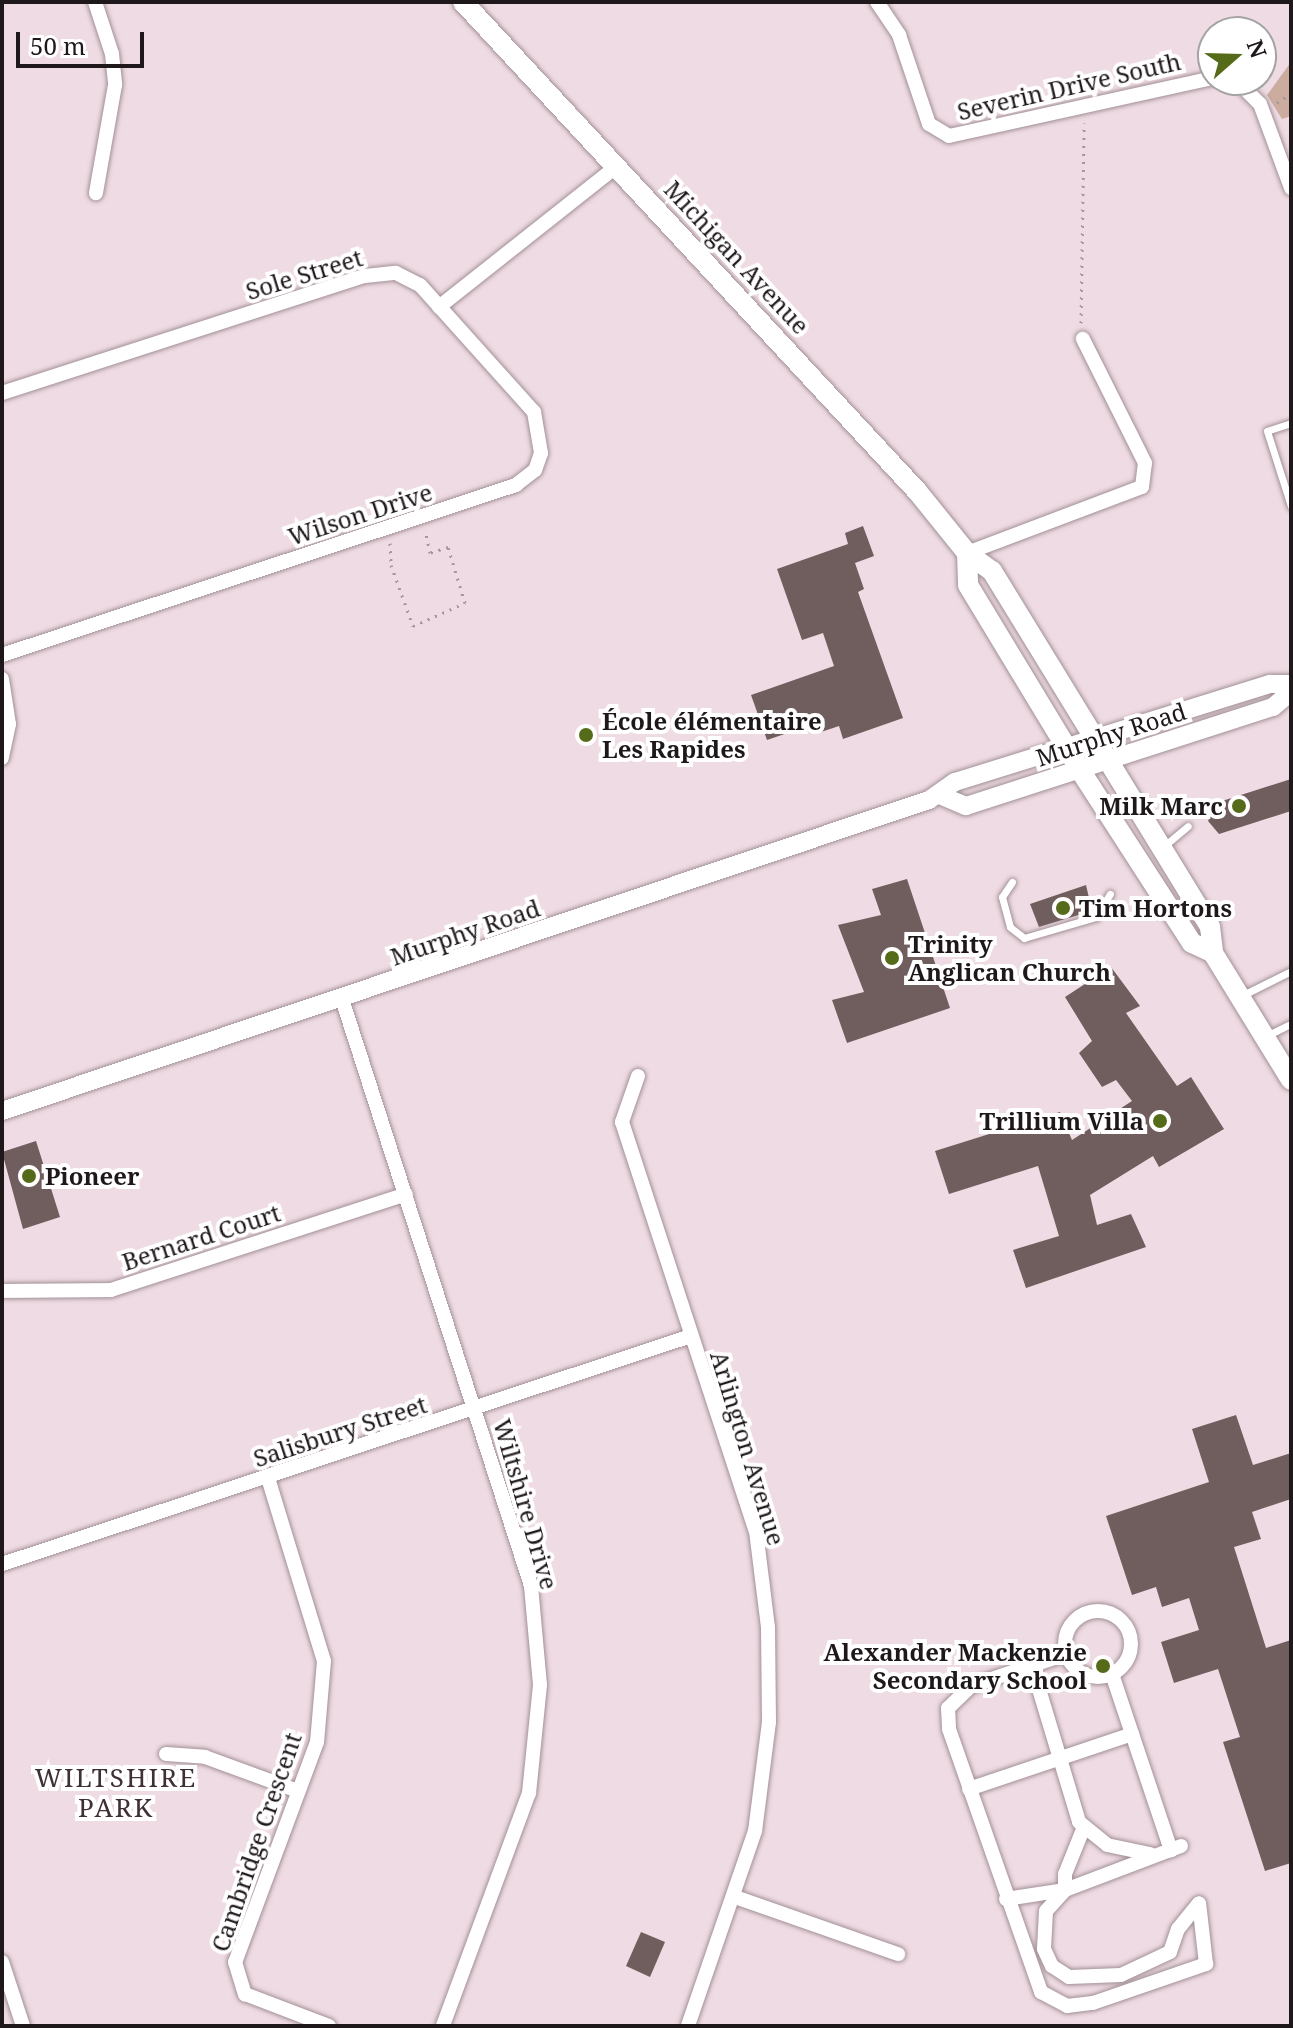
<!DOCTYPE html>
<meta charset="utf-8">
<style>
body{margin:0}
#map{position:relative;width:1293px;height:2028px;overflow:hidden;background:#efdbe3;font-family:"Noto Serif",serif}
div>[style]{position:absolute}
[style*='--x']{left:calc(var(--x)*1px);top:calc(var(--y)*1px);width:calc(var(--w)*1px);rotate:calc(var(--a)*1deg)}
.green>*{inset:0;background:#cbac9e}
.building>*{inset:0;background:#705d5d}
.path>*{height:3px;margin-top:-1.5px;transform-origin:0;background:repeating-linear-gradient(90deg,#a6969d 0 2px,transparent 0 8px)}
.roads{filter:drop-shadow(0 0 2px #a29097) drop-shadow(0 0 2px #a29097)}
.service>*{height:7px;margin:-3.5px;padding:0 3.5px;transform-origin:3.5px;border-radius:3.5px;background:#fff}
.minor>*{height:14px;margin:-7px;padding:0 7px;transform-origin:7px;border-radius:7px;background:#fff}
.minor>.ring{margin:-7px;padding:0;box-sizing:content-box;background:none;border:14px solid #fff;border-radius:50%}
.tertiary>*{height:18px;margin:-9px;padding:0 9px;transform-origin:9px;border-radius:9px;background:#fff}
.secondary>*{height:20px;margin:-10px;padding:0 10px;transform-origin:10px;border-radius:10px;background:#fff}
.dots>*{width:22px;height:22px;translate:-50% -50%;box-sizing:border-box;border:4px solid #fff;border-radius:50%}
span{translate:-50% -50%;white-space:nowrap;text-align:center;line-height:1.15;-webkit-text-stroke:8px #fff;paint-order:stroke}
.street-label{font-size:24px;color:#1f181b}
.poi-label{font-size:24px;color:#1f181b;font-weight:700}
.left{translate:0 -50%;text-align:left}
.right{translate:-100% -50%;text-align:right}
.neighbourhood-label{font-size:26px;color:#3f3036;letter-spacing:2px}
.frame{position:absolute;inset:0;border:4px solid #1f181b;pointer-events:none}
.north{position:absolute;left:1197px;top:16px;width:80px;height:80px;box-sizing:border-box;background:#fff;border:2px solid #a5a3a4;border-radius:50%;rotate:70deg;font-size:22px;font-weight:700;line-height:32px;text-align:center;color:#1f181b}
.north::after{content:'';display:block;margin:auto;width:28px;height:36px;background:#566b19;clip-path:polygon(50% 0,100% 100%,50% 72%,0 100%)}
.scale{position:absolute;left:16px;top:32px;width:128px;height:36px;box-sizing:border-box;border:4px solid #1f181b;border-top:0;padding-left:10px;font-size:24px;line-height:28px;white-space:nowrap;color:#1f181b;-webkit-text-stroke:6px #fff;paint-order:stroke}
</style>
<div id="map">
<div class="green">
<i style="clip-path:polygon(1291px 62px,1291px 116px,1282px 119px,1267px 95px)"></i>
</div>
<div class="building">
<i style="clip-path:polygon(863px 526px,874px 556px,855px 563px,864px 589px,858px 592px,903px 718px,843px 739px,839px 726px,815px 734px,811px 725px,767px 740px,751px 695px,834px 666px,823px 633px,802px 640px,777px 569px,848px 544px,845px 533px)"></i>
<i style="clip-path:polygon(1291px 779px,1291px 811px,1219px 834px,1208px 821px,1219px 802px)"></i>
<i style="clip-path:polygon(907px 879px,950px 1008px,847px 1043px,832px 1000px,864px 992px,838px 925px,881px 915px,872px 889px)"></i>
<i style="clip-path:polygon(1086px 885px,1092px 911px,1039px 927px,1030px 904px)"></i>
<i style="clip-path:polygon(1111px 967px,1140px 1006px,1126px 1013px,1177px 1086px,1191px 1077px,1224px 1129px,1159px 1167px,1153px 1156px,1090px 1195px,1097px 1225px,1131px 1214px,1146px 1247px,1026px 1288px,1013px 1250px,1059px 1236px,1038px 1166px,949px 1194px,935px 1151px,1060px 1112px,1072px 1140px,1132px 1101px,1116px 1080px,1102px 1087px,1079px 1053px,1092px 1041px,1065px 997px)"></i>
<i style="clip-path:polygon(36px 1141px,60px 1217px,23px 1229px,2px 1152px)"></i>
<i style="clip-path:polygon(1236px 1415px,1253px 1465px,1291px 1453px,1291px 1499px,1252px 1512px,1261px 1539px,1234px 1547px,1266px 1648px,1291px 1640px,1291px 1863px,1265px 1871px,1223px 1742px,1240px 1737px,1218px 1669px,1174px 1683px,1161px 1642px,1199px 1630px,1189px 1598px,1162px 1607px,1156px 1587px,1132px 1595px,1106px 1516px,1209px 1482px,1192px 1429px)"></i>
<i style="clip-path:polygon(641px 1932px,665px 1942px,650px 1977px,626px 1966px)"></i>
</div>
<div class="path">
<i style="--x:1277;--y:103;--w:17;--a:-36"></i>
<i style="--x:1081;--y:323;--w:200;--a:-89.1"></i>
<i style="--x:390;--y:543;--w:22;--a:87"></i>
<i style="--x:391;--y:565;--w:65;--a:70.2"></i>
<i style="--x:413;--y:626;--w:57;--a:-23.9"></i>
<i style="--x:465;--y:603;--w:59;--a:-106.9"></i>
<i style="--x:448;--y:547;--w:19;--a:162"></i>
<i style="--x:430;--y:553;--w:24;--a:-102"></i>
</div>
<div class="roads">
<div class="service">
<i style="--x:1291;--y:423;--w:25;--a:162"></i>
<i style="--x:1267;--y:431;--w:79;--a:72.3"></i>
<i style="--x:1164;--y:846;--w:31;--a:-40"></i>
<i style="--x:1012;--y:882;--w:18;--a:124"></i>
<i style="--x:1002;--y:897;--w:31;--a:75"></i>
<i style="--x:1010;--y:927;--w:18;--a:38"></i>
<i style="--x:1024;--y:938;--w:75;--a:-16.3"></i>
<i style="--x:1096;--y:917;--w:27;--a:-59"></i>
<i style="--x:1243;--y:995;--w:54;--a:-26.6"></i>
<i style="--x:1266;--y:1036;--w:28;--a:-26"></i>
</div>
<div class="minor">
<i style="--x:95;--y:2;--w:55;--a:71.9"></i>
<i style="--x:112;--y:54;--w:31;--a:84"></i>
<i style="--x:115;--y:85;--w:110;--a:100"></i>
<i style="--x:877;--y:2;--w:40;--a:56"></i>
<i style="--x:899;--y:35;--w:94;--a:71.4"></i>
<i style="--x:929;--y:124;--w:23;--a:31"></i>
<i style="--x:949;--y:136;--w:270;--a:-12.4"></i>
<i style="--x:1226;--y:80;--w:17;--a:21"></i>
<i style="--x:1242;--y:86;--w:25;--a:45"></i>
<i style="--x:1260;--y:104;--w:90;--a:69.7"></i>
<i style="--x:439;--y:307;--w:227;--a:-38.4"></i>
<i style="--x:2;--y:393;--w:381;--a:-17.9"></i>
<i style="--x:365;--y:276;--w:31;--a:-6"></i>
<i style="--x:396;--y:273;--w:27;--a:27"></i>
<i style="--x:420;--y:285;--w:171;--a:48.1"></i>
<i style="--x:534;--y:412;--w:42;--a:80.3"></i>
<i style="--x:541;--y:453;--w:18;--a:109"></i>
<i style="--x:535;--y:470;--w:24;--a:142"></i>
<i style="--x:516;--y:485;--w:541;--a:161.7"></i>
<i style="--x:967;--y:553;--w:187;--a:-20.7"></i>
<i style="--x:1142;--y:487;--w:24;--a:-83"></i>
<i style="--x:1145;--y:463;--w:139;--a:-116.6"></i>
<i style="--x:2;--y:679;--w:46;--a:81.2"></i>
<i style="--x:9;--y:724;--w:35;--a:102"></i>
<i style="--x:342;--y:999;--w:617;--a:72.15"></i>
<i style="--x:531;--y:1586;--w:99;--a:84.8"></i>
<i style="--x:540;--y:1685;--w:109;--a:95.8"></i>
<i style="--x:529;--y:1793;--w:248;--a:110.3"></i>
<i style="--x:638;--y:1076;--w:49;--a:109.2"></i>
<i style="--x:622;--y:1122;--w:430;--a:71.9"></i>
<i style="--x:756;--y:1531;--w:97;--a:82.9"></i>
<i style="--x:768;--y:1627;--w:95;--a:89.4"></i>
<i style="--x:769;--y:1722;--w:110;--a:97.3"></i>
<i style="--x:755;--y:1831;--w:206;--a:109"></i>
<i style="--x:5;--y:1291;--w:106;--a:-0.5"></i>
<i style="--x:111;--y:1290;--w:310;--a:-18"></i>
<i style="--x:268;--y:1478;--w:191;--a:73"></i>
<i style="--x:324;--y:1661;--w:81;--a:94.9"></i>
<i style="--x:317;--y:1742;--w:235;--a:110.4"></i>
<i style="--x:235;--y:1962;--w:34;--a:73"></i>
<i style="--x:245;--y:1994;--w:90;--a:20.9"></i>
<i style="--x:2;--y:1564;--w:726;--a:-18.31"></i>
<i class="ring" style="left:1065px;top:1611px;width:52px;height:52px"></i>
<i style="--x:1066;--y:1654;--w:100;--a:161.4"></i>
<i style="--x:971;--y:1686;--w:32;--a:136"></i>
<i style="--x:948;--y:1708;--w:21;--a:87"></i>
<i style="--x:949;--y:1729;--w:279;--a:70.7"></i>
<i style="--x:1041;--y:1992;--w:30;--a:28"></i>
<i style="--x:1067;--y:2006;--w:26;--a:-7"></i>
<i style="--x:1093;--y:2003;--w:120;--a:-19"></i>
<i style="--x:1206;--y:1964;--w:61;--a:-96.5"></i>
<i style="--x:1032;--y:1666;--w:163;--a:73.2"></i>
<i style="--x:1079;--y:1822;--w:36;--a:39"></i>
<i style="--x:1107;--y:1845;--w:44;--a:11.8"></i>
<i style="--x:1112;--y:1674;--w:186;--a:71.5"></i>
<i style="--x:166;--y:1754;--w:39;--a:4"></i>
<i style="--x:205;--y:1757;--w:99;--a:20.1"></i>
<i style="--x:969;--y:1789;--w:172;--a:-18.6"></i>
<i style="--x:1181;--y:1846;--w:124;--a:159.2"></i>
<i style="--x:1065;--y:1890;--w:28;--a:132"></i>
<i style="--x:1046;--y:1911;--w:38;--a:93"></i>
<i style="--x:1044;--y:1949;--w:19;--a:65"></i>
<i style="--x:1052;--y:1966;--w:20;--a:33"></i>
<i style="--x:1069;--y:1977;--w:52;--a:-2.2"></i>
<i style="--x:1121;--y:1975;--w:54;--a:-25.1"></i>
<i style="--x:1170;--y:1952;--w:24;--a:-71"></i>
<i style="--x:1178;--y:1929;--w:33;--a:-51"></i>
<i style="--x:735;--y:1897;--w:173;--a:19.3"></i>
<i style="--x:1006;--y:1899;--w:60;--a:-8.7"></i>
<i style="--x:1065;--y:1890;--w:16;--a:-90"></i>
<i style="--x:1065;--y:1874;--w:51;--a:-68"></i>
<i style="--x:2;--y:1962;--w:67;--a:71.8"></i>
</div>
<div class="tertiary">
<i style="--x:942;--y:796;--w:26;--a:23"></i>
<i style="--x:966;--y:806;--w:323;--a:-17.9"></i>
<i style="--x:1273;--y:707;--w:23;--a:-40"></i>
<i style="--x:2;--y:1111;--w:978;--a:-18.55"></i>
<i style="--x:929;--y:800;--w:32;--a:-35"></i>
<i style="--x:955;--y:782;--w:330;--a:-17.3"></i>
<i style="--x:1270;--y:684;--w:21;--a:0"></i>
</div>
<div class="secondary">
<i style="--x:463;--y:2;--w:667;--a:47.13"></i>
<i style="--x:917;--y:491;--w:80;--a:51.1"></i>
<i style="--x:967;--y:553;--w:31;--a:36"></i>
<i style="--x:992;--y:571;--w:417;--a:58.5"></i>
<i style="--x:1210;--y:927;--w:26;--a:83"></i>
<i style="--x:1213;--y:953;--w:149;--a:58.4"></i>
<i style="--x:967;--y:553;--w:32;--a:88"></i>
<i style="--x:968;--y:585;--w:216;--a:58.8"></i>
<i style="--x:1080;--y:770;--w:206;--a:57.1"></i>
<i style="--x:1192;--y:943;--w:23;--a:25"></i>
</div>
</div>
<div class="dots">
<i style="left:586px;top:735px;background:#566b19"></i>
<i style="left:1239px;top:806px;background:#566b19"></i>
<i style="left:1063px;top:908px;background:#566b19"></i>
<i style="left:892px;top:958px;background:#566b19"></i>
<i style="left:1160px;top:1121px;background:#566b19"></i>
<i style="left:29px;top:1176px;background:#566b19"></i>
<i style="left:1103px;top:1666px;background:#566b19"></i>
</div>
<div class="street-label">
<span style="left:1069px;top:86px;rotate:-13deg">Severin Drive South</span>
<span style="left:737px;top:257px;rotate:47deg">Michigan Avenue</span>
<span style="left:304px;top:274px;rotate:-17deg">Sole Street</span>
<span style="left:360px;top:514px;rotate:-18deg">Wilson Drive</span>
<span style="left:1111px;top:734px;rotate:-18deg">Murphy Road</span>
<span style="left:465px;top:932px;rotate:-19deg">Murphy Road</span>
<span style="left:201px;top:1237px;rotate:-18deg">Bernard Court</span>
<span style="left:340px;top:1431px;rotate:-18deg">Salisbury Street</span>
<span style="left:748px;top:1448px;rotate:73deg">Arlington Avenue</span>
<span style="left:526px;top:1504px;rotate:74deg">Wiltshire Drive</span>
<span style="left:256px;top:1842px;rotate:-71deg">Cambridge Crescent</span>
</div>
<div class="poi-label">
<span class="left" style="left:602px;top:735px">École élémentaire<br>Les Rapides</span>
<span class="right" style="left:1223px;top:806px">Milk Marc</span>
<span class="left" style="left:1079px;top:908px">Tim Hortons</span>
<span class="left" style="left:908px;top:958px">Trinity<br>Anglican Church</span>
<span class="right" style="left:1144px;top:1121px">Trillium Villa</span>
<span class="left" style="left:45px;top:1176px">Pioneer</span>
<span class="right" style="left:1087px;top:1666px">Alexander Mackenzie<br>Secondary School</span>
</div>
<div class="neighbourhood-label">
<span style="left:116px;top:1793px">WILTSHIRE<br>PARK</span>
</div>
<div class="frame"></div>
<div class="north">N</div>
<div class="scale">50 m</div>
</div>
